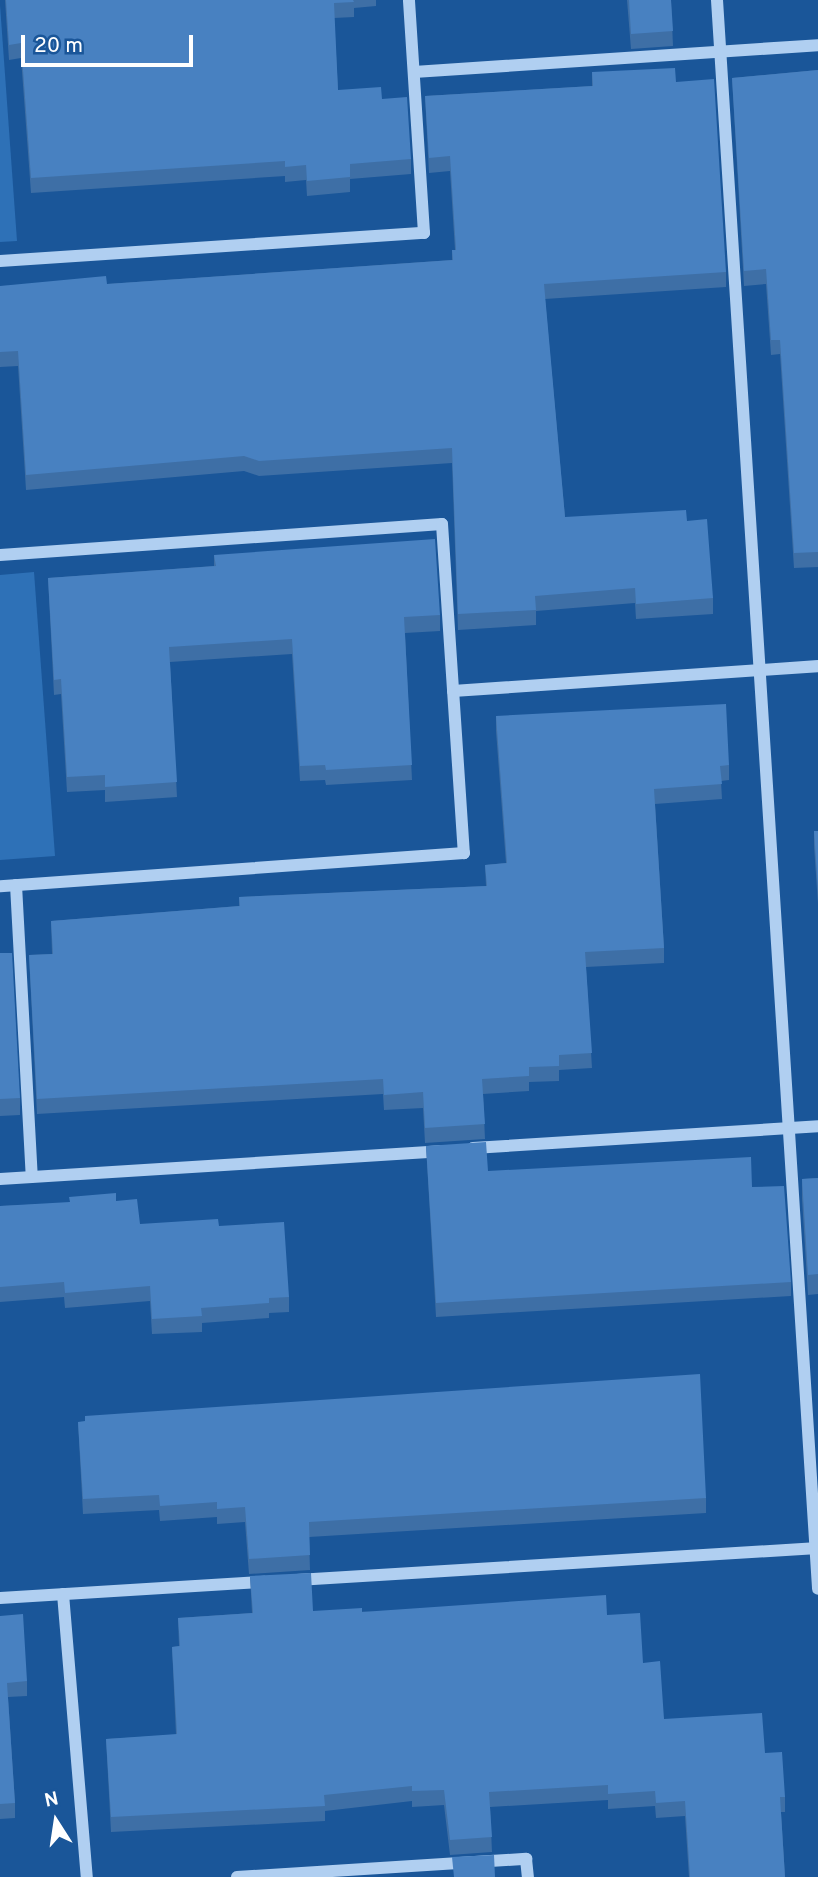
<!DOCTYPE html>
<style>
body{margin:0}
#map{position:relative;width:818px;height:1877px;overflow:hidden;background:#1a5699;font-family:Overpass,sans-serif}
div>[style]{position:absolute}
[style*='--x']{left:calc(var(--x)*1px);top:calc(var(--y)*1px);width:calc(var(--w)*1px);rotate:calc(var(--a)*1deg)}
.green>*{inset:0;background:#2e71b7}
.minor>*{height:12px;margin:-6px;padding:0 6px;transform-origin:6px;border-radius:6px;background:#b0cff1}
.wall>*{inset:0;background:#3e6fa6}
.building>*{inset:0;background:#4881c1}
span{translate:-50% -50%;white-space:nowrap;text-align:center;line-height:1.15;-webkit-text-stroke:5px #1a5699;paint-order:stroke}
.north{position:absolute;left:21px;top:1786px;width:70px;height:70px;-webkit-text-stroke:5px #1a5699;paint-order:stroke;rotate:348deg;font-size:19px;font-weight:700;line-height:28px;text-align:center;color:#fff}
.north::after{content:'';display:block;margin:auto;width:24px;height:32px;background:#fff;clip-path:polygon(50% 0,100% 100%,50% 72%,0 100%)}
.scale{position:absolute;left:21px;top:35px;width:172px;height:32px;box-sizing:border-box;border:4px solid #fff;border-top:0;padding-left:9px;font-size:21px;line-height:24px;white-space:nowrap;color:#fff;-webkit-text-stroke:5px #1a5699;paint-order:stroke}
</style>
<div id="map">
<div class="green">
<i style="clip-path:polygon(0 5px,17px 241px,0 242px)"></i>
<i style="clip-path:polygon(34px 572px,55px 856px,0 860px,0 575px)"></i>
</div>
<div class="minor">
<i style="--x:717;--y:0;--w:1592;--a:86.36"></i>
<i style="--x:414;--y:72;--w:405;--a:-3.8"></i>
<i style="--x:0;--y:261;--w:425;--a:-3.8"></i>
<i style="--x:424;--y:233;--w:233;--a:-93.7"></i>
<i style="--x:0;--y:555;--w:443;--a:-4"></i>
<i style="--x:442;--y:524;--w:330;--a:86.2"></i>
<i style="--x:464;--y:853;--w:465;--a:175.9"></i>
<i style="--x:453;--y:691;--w:366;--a:-3.9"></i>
<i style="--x:16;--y:885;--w:292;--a:86.9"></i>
<i style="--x:473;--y:1148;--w:346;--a:-3.6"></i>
<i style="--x:0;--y:1179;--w:441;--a:-3.6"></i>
<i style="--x:297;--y:1580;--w:522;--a:-3.51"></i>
<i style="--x:63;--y:1594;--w:284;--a:85.2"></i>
<i style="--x:0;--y:1598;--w:265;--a:-3.5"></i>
<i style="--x:237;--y:1877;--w:290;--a:-3.6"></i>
<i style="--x:526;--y:1859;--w:18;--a:84"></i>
</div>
<div class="wall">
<i style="clip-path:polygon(5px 0,376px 0,376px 6px,354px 8px,354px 17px,334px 18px,338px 90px,382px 99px,411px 159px,411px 174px,350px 179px,350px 192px,307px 196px,306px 180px,285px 182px,285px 176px,31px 193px,21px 58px,9px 60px)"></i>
<i style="clip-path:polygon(627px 0,671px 0,673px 46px,631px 49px)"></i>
<i style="clip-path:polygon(818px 70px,818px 567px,794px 568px,780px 354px,771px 355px,766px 284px,744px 286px,732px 78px)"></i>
<i style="clip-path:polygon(592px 72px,676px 82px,726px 272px,726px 287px,545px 299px,565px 517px,687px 521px,713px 598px,713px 614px,636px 619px,635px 603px,536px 611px,536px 625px,458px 630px,452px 463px,259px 476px,244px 471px,26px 490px,18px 366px,0 367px,0 286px,107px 284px,452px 260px,452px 250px,455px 250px,450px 171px,429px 173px,425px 96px,592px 86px)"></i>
<i style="clip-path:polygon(214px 555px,440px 615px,440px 631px,405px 633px,412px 780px,326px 785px,325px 780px,300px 781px,292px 654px,170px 662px,177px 797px,105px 802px,105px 790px,67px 792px,61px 694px,54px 695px,48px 578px,214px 566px)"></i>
<i style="clip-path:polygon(496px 716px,729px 765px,729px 780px,721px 781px,722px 799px,655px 804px,664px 948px,664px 963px,586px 967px,592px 1068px,559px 1070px,559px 1081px,529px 1082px,529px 1091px,483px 1094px,485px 1139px,425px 1143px,423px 1108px,384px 1110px,383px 1094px,37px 1114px,29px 955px,52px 954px,51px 921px,239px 906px,239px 897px,486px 886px,485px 865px,506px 863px,496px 731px)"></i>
<i style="clip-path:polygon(814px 831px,818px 831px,818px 904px,814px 846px)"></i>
<i style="clip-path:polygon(0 953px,20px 1098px,20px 1115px,0 1116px)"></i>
<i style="clip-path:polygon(426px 1146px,488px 1171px,752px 1187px,791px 1282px,791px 1296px,436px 1317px)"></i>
<i style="clip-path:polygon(818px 1178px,818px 1294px,808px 1295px,802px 1199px,802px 1179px)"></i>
<i style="clip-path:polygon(116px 1201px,140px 1224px,219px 1226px,289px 1297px,289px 1312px,269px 1313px,269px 1318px,202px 1323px,202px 1332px,152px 1334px,150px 1301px,65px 1308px,64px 1297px,0 1302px,0 1206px)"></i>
<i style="clip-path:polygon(78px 1422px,706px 1498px,706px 1513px,309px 1537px,310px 1570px,249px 1574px,245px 1522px,217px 1524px,217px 1517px,160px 1521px,159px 1510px,83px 1514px)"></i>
<i style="clip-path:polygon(250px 1576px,313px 1611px,607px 1615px,643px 1663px,664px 1719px,765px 1753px,785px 1797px,785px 1812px,781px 1812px,785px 1877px,689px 1877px,685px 1816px,656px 1818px,655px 1806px,608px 1809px,608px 1800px,490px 1807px,492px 1852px,450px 1855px,444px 1805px,412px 1807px,412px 1801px,325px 1811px,325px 1821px,111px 1832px,106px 1739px,176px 1735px,172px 1647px,179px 1646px,178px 1618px,252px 1613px)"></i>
<i style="clip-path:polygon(0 1616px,27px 1681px,27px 1696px,8px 1697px,15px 1803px,15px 1818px,0 1819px)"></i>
</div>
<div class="building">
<i style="clip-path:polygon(6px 0,353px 0,354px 2px,334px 3px,338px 90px,381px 87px,382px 99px,407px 97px,411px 159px,350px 164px,350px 177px,307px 181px,306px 165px,285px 167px,285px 161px,31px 178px,21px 43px,9px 45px)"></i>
<i style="clip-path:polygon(629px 0,671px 0,673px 31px,631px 34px)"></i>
<i style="clip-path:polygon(675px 68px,676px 82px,714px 79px,726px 272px,544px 284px,565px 517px,686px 510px,687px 521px,707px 519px,713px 598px,636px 604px,635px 588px,535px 596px,536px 610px,458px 614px,452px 448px,259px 461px,244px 456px,26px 475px,18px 351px,0 352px,0 286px,106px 276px,107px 284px,453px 260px,452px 250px,456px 250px,450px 156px,429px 158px,425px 96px,593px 86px,592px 72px)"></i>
<i style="clip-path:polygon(818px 70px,818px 552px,794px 553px,780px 340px,771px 340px,766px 269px,744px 271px,732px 78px)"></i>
<i style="clip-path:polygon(435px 539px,440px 615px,404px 617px,412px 765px,326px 770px,325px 765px,300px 766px,292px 639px,169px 647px,177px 782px,105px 787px,105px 775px,67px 777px,61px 679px,54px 680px,48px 578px,216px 566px,214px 555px)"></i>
<i style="clip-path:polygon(726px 704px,729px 765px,720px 766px,722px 784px,654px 789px,664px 948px,585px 952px,592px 1053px,559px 1055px,559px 1066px,529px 1067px,529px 1076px,482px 1079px,485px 1124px,425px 1128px,423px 1092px,384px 1095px,383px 1079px,37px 1099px,29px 955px,53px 954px,51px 921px,240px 906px,239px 897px,487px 886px,485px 865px,507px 863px,496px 716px)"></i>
<i style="clip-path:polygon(814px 831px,818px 831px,818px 889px)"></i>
<i style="clip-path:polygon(0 953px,12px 953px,20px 1098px,0 1099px)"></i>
<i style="clip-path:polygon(486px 1142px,488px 1171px,751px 1157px,752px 1187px,784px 1186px,791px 1282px,436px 1303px,426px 1146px)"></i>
<i style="clip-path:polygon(818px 1178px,818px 1274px,808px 1275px,802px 1179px)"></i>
<i style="clip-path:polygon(116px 1193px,116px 1201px,137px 1199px,140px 1224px,218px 1219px,219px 1226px,284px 1222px,289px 1297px,269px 1298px,269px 1303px,201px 1308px,202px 1316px,152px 1319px,150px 1286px,65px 1293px,64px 1282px,0 1287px,0 1206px,70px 1202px,69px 1197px)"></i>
<i style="clip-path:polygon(700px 1374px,706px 1498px,309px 1522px,310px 1555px,249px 1559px,245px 1507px,217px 1509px,217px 1502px,160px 1506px,159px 1495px,83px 1499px,78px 1422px,85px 1421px,85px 1416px)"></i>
<i style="clip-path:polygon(311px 1573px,313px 1611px,362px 1608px,362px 1612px,606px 1595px,607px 1615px,640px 1613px,643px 1663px,660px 1661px,664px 1719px,762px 1713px,765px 1753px,782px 1752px,785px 1797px,780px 1797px,785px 1877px,690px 1877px,685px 1801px,656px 1803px,655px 1791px,608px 1794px,608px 1785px,489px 1792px,492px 1837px,450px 1840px,444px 1790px,412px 1791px,412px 1786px,324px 1795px,325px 1806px,111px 1817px,106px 1739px,177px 1734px,172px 1647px,180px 1646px,178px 1618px,253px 1613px,250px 1576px)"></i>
<i style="clip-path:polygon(23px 1614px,27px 1681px,7px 1683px,15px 1803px,0 1804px,0 1616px)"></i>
<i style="clip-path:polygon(494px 1855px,495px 1877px,454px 1877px,452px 1857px)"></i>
</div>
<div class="north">N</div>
<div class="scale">20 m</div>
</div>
